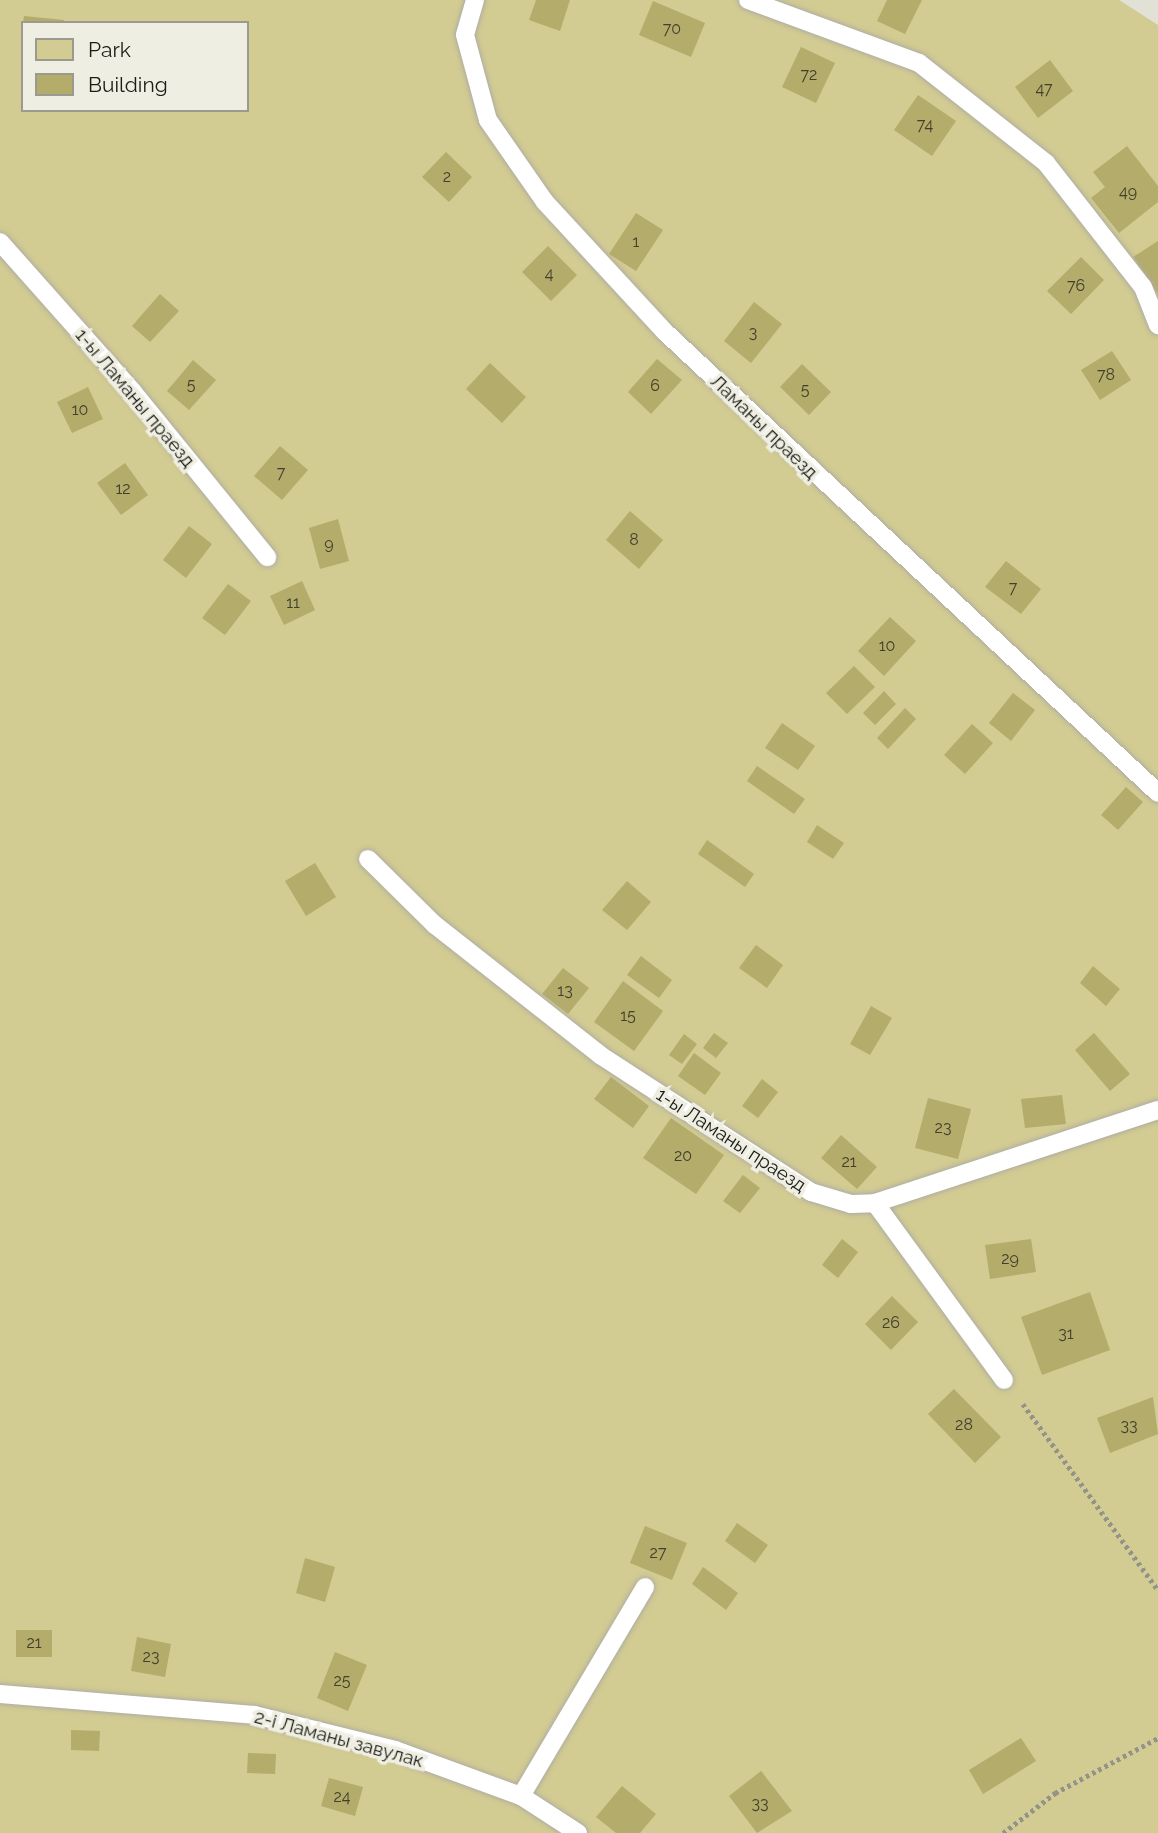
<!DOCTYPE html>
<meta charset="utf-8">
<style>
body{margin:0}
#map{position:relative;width:1158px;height:1833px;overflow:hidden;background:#e2e1d5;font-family:Raleway,sans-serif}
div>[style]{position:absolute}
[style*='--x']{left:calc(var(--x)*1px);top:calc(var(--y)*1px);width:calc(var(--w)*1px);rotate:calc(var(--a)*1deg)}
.green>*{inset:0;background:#d2cb92}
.building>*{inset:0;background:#b4ac6b}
.path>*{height:4.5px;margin-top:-2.25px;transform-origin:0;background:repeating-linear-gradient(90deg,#939389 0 3.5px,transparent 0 7px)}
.roads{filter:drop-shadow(0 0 2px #afada2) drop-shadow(0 0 2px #afada2)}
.lane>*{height:18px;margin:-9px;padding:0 9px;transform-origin:9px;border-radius:9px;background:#fff}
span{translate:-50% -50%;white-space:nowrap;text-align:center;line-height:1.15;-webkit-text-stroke:7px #efeee2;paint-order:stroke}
.number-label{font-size:16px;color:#42402c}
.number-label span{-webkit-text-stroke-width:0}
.street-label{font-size:19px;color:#1c1c17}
.legend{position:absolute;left:21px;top:21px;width:228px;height:91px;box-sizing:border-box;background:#efeee2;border:2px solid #9b9a91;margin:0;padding:9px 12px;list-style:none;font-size:21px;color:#1c1c17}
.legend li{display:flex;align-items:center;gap:14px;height:35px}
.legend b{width:35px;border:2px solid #9b9a91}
</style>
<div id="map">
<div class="green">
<i style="clip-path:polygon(evenodd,0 0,1119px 0,1158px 25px,1158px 1833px,0 1833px,0 0,23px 23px,247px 23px,247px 110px,23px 110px,23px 23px)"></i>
</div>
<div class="building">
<i style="clip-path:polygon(536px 0,570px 0,560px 31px,529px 20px)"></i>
<i style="clip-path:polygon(887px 0,922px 0,905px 34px,877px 21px)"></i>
<i style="clip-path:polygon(653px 1px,705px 23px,691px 57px,639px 35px)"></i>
<i style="clip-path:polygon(24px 16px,64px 20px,64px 23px,23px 23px)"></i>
<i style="clip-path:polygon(801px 47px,835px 63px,816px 103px,782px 87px)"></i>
<i style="clip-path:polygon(1050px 60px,1073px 91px,1038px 118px,1015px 87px)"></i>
<i style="clip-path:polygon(918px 95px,956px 121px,932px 156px,894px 130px)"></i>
<i style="clip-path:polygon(1127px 146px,1158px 186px,1158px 202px,1119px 233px,1091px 198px,1105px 187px,1093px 172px)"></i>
<i style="clip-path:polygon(446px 152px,472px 177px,449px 202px,422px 177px)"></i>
<i style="clip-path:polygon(636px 213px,663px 230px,636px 271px,609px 254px)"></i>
<i style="clip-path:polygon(1158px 241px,1158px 294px,1133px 257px)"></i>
<i style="clip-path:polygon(548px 246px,577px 275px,551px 301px,522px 272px)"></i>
<i style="clip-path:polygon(1081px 257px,1104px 280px,1071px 314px,1047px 291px)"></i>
<i style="clip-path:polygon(160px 294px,179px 311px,150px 342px,132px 326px)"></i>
<i style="clip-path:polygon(754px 302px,782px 324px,751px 363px,724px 341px)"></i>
<i style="clip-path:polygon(1112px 351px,1131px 380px,1100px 400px,1081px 370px)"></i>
<i style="clip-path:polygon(657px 359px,682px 380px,651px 414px,628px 392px)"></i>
<i style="clip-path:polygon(193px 360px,216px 380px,189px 410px,167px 391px)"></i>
<i style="clip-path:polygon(490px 363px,526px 397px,502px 423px,466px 389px)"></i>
<i style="clip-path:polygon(802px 364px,831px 392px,809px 415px,780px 387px)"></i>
<i style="clip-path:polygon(88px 387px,103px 419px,72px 433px,57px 402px)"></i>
<i style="clip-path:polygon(280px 446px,308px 470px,282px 500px,254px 476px)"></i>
<i style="clip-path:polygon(125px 463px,148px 495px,121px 515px,97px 483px)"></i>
<i style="clip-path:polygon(630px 511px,663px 540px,639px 569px,606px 540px)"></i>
<i style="clip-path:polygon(338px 519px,349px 561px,320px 569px,309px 528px)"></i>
<i style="clip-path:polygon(189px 526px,212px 544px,186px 578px,163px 560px)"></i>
<i style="clip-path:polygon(1006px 561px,1041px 589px,1021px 614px,985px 587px)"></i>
<i style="clip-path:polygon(302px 581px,315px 610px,284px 625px,270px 596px)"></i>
<i style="clip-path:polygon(228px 584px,251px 601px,225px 635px,202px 618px)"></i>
<i style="clip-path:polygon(890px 617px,916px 641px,884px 676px,858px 651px)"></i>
<i style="clip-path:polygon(854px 666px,875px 687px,847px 714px,826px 693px)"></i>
<i style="clip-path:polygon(884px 691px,896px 704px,875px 725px,863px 713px)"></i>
<i style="clip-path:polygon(1013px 693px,1035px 710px,1011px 741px,989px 723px)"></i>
<i style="clip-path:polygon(905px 708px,916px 719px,888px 749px,877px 738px)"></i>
<i style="clip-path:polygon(782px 723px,815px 746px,798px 770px,765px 748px)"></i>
<i style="clip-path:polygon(972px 724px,993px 743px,965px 774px,944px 755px)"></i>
<i style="clip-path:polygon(757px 766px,805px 799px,794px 814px,747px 781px)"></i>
<i style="clip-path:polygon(1126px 787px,1143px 802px,1118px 830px,1101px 815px)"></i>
<i style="clip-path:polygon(817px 825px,844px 843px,833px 859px,807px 842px)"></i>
<i style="clip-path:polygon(707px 840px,754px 874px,745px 887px,698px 854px)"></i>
<i style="clip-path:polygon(315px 863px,336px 897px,306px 916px,285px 881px)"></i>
<i style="clip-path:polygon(627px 881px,651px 902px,627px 930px,602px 910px)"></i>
<i style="clip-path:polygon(756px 945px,783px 965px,767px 988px,739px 968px)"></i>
<i style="clip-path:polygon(641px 956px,672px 980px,659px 998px,627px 975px)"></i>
<i style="clip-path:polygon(1093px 966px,1120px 989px,1106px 1006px,1080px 983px)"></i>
<i style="clip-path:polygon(563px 968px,589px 988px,568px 1014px,542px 994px)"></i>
<i style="clip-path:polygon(623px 981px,663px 1011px,634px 1051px,594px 1022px)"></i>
<i style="clip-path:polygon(871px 1006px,892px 1018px,870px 1055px,850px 1044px)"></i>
<i style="clip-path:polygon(714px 1033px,728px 1043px,716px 1058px,703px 1048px)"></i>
<i style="clip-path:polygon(1094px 1033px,1130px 1074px,1110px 1091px,1075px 1050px)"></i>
<i style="clip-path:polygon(684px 1034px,697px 1044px,682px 1064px,669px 1055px)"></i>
<i style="clip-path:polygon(694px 1053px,721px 1073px,705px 1095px,678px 1076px)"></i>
<i style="clip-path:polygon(611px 1077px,649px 1106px,633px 1128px,594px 1099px)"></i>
<i style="clip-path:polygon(762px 1079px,778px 1092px,758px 1118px,742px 1106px)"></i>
<i style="clip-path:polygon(1062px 1095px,1066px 1124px,1025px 1128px,1021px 1099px)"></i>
<i style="clip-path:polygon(928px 1098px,971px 1109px,958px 1159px,915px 1148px)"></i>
<i style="clip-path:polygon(671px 1118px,724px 1155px,696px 1194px,643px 1158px)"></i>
<i style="clip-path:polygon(841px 1135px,877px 1167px,857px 1189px,821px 1158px)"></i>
<i style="clip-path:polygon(743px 1175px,760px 1188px,740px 1213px,723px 1201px)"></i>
<i style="clip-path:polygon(842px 1239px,858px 1252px,838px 1278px,822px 1265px)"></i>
<i style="clip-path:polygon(1031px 1239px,1036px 1272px,990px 1279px,985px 1245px)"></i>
<i style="clip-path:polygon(1090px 1292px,1110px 1350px,1042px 1375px,1021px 1317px)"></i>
<i style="clip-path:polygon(892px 1296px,918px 1322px,891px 1350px,865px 1324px)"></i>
<i style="clip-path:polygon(954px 1389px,1001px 1437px,975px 1463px,928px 1414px)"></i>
<i style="clip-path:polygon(1153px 1397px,1158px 1434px,1110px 1453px,1097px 1418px)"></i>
<i style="clip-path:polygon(737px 1523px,768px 1545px,755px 1563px,725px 1541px)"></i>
<i style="clip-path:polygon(645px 1526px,687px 1543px,672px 1580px,630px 1563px)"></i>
<i style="clip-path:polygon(305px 1558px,335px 1567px,325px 1602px,296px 1593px)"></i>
<i style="clip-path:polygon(703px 1567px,738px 1593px,726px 1610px,692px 1584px)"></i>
<i style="clip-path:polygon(16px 1630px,52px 1630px,52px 1657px,16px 1657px)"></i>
<i style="clip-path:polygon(137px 1637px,171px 1644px,165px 1677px,131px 1671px)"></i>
<i style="clip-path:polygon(335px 1652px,367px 1665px,348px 1711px,317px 1698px)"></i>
<i style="clip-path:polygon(71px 1730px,100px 1731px,99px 1751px,71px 1750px)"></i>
<i style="clip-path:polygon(1021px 1738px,1036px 1761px,983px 1794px,969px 1770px)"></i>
<i style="clip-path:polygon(248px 1753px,276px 1754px,275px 1774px,247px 1773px)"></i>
<i style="clip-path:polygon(761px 1771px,792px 1811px,757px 1833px,729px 1796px)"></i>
<i style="clip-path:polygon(329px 1778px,363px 1787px,355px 1816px,321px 1806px)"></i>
<i style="clip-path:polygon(622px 1786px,656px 1814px,640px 1833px,616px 1833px,596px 1817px)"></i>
</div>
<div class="path">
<i style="--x:1023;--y:1404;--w:230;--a:54"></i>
<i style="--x:1003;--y:1833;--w:66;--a:-37.6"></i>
<i style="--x:1055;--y:1793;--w:117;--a:-28.1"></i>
</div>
<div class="roads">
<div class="lane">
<i style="--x:475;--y:0;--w:36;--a:106"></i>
<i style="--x:465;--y:35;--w:88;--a:74.9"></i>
<i style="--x:488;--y:120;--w:100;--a:55.2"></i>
<i style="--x:545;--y:202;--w:176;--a:47.3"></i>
<i style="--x:664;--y:331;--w:676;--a:43.08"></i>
<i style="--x:748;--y:0;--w:182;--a:20.2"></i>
<i style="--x:919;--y:63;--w:162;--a:38.2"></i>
<i style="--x:1046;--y:163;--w:157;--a:52"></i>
<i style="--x:1143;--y:287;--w:41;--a:68.5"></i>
<i style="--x:0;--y:242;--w:200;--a:48.4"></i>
<i style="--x:133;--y:392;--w:213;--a:50.9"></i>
<i style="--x:368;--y:859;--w:94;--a:44.6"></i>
<i style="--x:435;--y:925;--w:210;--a:38.2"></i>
<i style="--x:600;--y:1055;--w:252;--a:33"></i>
<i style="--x:811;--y:1192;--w:42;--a:16.7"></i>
<i style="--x:851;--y:1204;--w:24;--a:-2"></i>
<i style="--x:875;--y:1203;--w:298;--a:-18.2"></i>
<i style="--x:875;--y:1203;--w:219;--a:53.9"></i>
<i style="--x:0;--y:1694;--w:255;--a:4.7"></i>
<i style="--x:254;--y:1715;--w:145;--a:13.9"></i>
<i style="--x:395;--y:1750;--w:134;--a:20.1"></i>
<i style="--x:521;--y:1796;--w:68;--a:33"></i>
<i style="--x:521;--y:1796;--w:243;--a:-59.3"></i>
</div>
</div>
<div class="number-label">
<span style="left:672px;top:29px">70</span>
<span style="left:809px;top:75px">72</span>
<span style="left:1044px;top:89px">47</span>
<span style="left:925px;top:125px">74</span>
<span style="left:447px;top:177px">2</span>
<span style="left:1128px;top:192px">49</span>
<span style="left:636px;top:242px">1</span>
<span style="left:549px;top:274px">4</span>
<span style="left:1076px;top:286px">76</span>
<span style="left:753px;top:333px">3</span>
<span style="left:1106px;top:375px">78</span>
<span style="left:191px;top:385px">5</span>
<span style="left:655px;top:386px">6</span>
<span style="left:805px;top:390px">5</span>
<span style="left:80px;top:410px">10</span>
<span style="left:281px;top:473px">7</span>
<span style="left:123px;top:489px">12</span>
<span style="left:634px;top:540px">8</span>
<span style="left:329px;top:544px">9</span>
<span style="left:1013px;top:588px">7</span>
<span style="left:293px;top:603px">11</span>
<span style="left:887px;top:646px">10</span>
<span style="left:565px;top:991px">13</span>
<span style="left:628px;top:1016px">15</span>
<span style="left:943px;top:1128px">23</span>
<span style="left:683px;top:1156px">20</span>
<span style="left:849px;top:1162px">21</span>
<span style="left:1010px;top:1259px">29</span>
<span style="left:891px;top:1323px">26</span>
<span style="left:1066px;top:1334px">31</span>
<span style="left:964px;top:1425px">28</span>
<span style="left:1129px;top:1426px">33</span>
<span style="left:658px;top:1553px">27</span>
<span style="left:34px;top:1643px">21</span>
<span style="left:151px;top:1657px">23</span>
<span style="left:342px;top:1681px">25</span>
<span style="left:342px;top:1797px">24</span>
<span style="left:760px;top:1804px">33</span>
</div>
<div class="street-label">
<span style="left:135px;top:398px;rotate:50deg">1-ы Ламаны праезд</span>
<span style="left:764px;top:427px;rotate:44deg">Ламаны праезд</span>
<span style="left:731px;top:1140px;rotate:33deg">1-ы Ламаны праезд</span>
<span style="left:339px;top:1739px;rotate:15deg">2-і Ламаны завулак</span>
</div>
<ul class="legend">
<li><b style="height:19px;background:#d2cb92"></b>Park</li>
<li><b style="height:19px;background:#b4ac6b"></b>Building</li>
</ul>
</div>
